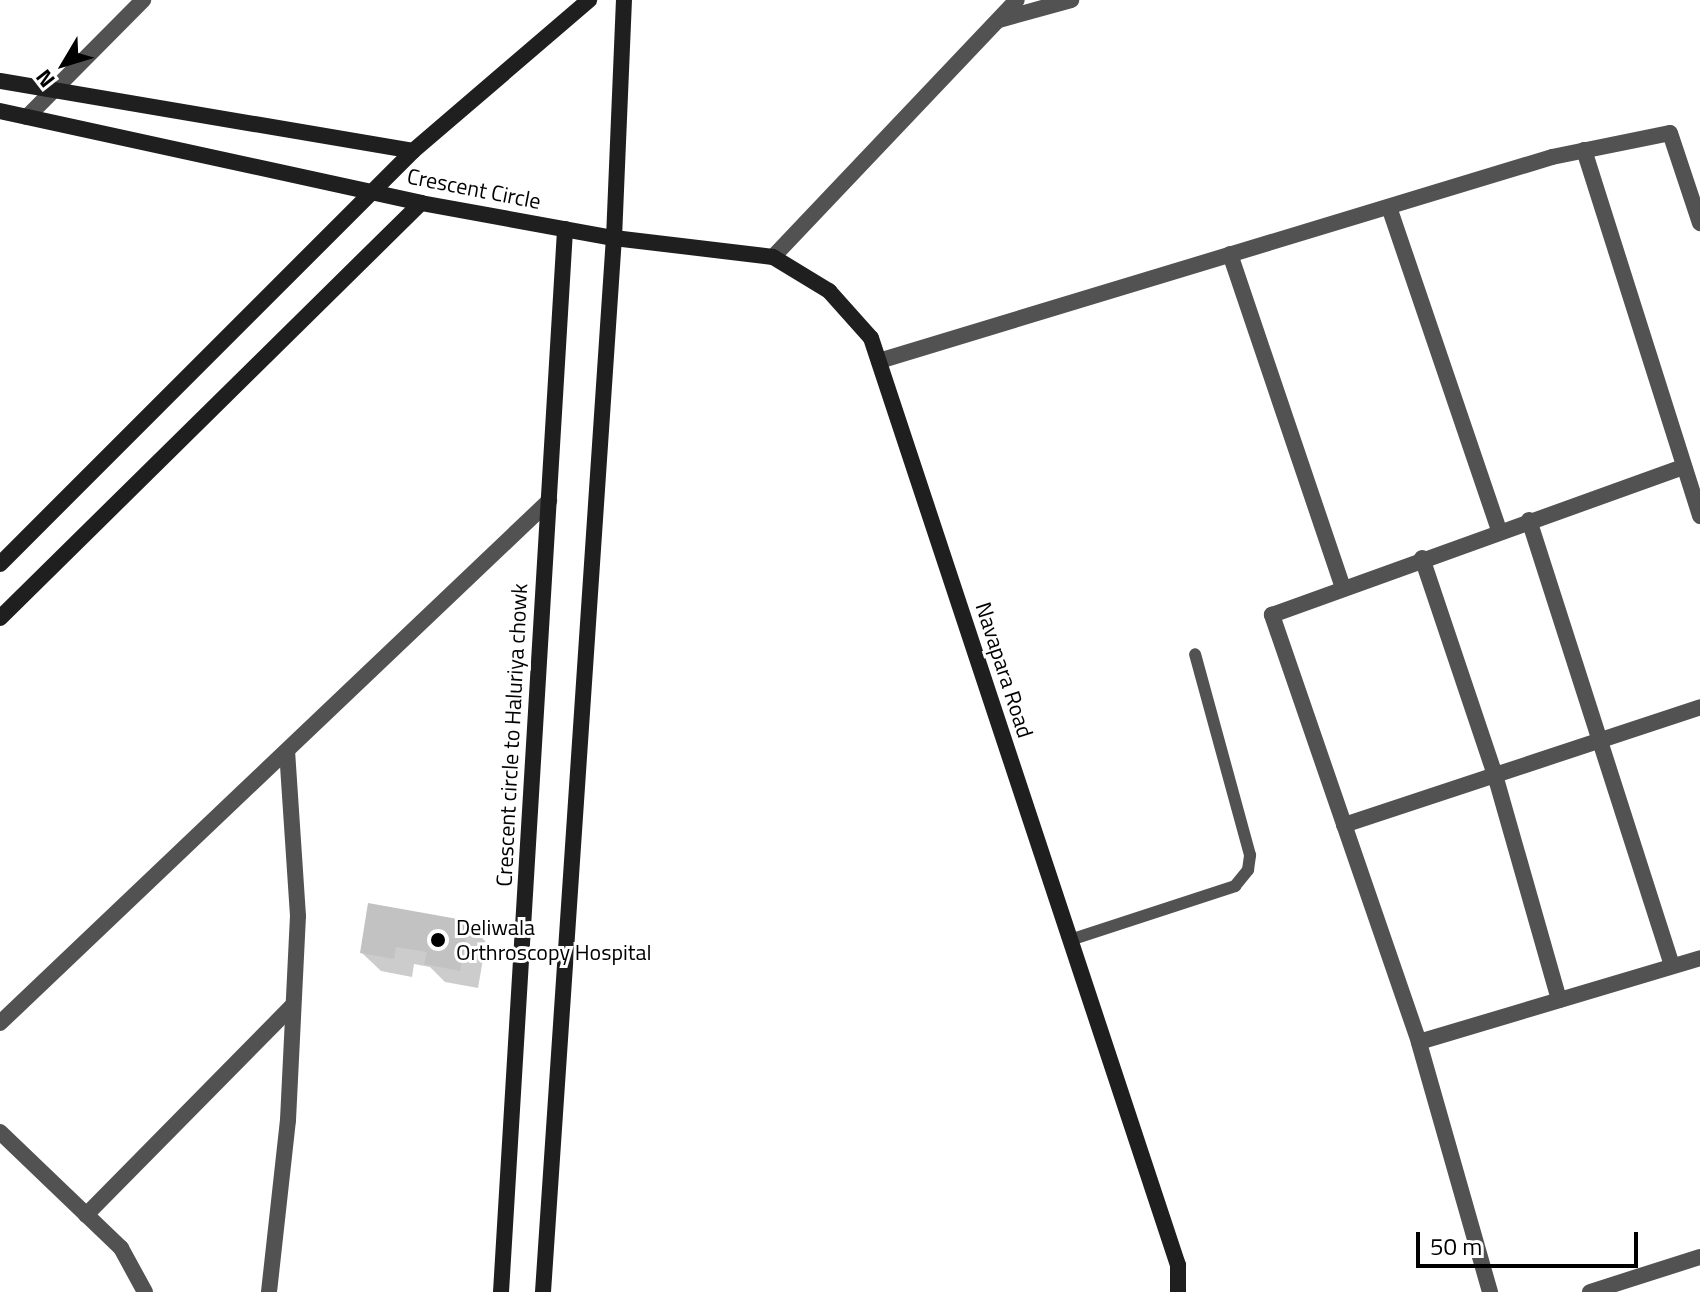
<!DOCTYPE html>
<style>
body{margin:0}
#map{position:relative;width:1700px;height:1292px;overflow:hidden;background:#fff;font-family:"Titillium Web",sans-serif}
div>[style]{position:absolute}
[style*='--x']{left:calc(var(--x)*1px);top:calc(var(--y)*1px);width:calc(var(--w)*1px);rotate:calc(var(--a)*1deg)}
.shadow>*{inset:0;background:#0003}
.building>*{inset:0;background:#c2c2c2}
.lane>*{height:12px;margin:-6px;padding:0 6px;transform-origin:6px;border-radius:6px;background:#525252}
.street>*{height:16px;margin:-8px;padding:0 8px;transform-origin:8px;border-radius:8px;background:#525252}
.secondary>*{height:16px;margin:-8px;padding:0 8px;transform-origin:8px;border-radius:8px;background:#1f1f1f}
.dots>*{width:22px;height:22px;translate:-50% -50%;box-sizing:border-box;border:4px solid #fff;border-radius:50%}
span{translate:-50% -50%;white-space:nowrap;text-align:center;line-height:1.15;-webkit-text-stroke:6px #fff;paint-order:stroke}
.street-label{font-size:22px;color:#000}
.poi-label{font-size:22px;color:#000}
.left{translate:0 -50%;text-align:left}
.north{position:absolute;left:24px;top:24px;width:80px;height:80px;-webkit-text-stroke:6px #fff;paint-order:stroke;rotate:232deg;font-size:22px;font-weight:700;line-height:32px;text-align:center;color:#000}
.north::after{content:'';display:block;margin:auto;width:28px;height:36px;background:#000;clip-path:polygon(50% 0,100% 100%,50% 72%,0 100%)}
.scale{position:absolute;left:1416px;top:1232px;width:222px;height:36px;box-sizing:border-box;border:4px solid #000;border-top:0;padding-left:10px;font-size:24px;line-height:28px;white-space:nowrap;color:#000;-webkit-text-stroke:6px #fff;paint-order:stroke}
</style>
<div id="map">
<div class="shadow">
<i style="clip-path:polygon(468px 923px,486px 942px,478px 988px,445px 982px,430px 967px,414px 964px,412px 977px,381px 971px,362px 953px)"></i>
</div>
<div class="building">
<i style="clip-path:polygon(368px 903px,469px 921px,460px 971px,424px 964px,427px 952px,396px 947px,394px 959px,360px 953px)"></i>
</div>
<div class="lane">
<i style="--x:1070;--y:940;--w:174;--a:-18.1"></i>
<i style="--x:1235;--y:886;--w:21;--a:-51"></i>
<i style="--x:1248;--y:870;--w:15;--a:-82"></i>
<i style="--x:1250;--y:855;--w:208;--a:-105.3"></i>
</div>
<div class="street">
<i style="--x:999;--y:20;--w:75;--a:-15.5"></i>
<i style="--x:27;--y:117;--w:165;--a:-45.2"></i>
<i style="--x:1584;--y:150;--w:384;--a:72.4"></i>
<i style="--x:1389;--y:207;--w:341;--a:71.2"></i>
<i style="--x:1230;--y:254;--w:353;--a:71.3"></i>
<i style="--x:773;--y:257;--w:354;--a:-46.5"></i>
<i style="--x:879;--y:361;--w:703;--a:-16.86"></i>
<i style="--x:1552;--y:157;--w:120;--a:-11.5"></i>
<i style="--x:1670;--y:133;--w:95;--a:71.6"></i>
<i style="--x:1529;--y:520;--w:468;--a:72.2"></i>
<i style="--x:1422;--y:558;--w:229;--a:71.4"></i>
<i style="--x:1495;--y:775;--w:234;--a:74.1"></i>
<i style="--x:1344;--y:825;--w:375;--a:-18.3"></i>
<i style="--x:0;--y:1023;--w:758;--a:-43.56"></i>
<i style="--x:1419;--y:1042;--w:293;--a:-16.6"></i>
<i style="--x:0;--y:1132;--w:168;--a:43.8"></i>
<i style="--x:121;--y:1248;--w:50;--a:61.4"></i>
<i style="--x:86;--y:1215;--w:295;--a:-45.4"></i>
<i style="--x:269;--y:1292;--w:173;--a:-83.7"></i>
<i style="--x:288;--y:1120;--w:204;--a:-87.2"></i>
<i style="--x:298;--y:916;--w:164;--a:-93.8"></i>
<i style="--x:1490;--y:1292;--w:260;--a:-105.9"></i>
<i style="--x:1419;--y:1042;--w:452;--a:-109"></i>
<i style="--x:1272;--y:615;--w:438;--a:-19.8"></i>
<i style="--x:1590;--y:1292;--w:115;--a:-17.7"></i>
</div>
<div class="secondary">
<i style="--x:0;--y:81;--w:419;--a:9.6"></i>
<i style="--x:0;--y:111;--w:431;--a:12.3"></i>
<i style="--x:421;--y:203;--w:196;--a:10.3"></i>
<i style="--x:614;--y:238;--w:160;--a:6.8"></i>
<i style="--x:773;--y:257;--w:66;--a:31.3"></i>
<i style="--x:829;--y:291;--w:63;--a:48.2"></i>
<i style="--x:871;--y:338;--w:977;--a:71.68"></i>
<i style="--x:1178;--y:1265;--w:27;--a:90"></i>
<i style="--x:0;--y:564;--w:584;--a:-45"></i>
<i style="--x:413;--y:151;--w:232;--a:-40.6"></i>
<i style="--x:0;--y:618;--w:591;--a:-44.59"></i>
<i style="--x:501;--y:1292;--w:1065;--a:-86.55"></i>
<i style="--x:543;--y:1292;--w:1056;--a:-86.15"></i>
<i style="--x:614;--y:238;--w:238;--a:-87.6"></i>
</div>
<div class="dots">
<i style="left:438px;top:940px;background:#000"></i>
</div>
<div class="street-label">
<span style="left:474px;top:189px;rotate:11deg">Crescent Circle</span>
<span style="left:1004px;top:670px;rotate:72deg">Navapara Road</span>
<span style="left:512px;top:735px;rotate:-87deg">Crescent circle to Haluriya chowk</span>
</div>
<div class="poi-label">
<span class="left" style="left:456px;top:940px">Deliwala<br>Orthroscopy Hospital</span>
</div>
<div class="north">N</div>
<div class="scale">50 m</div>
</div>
